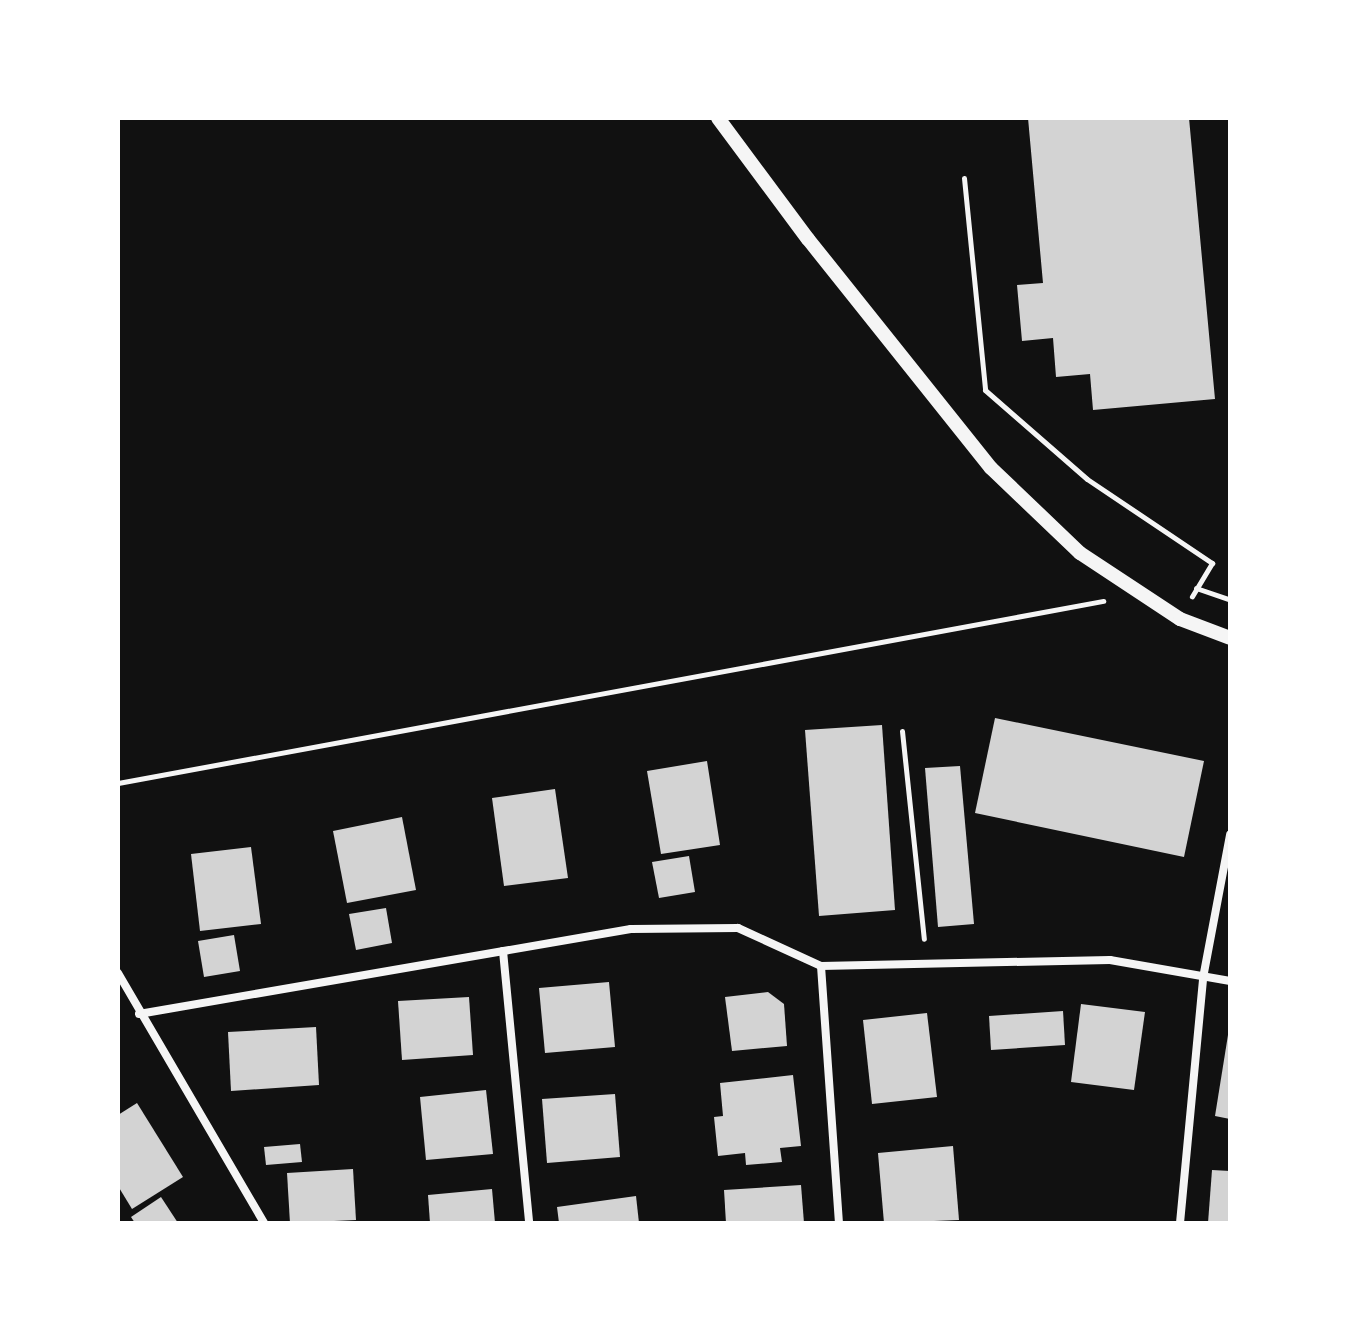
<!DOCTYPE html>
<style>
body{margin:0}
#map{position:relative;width:1348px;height:1341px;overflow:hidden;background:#111;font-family:Poppins,sans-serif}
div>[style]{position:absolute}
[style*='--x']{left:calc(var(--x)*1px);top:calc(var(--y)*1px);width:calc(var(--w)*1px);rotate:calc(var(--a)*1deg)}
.building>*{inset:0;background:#d3d3d3}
.path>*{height:5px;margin:-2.5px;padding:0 2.5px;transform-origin:2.5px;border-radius:2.5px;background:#f5f5f5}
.minor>*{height:8px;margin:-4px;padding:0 4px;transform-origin:4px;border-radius:4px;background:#f5f5f5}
.tertiary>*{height:14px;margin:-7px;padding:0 7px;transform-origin:7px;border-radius:7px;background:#f5f5f5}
span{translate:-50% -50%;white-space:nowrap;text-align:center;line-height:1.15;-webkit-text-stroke:6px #fff;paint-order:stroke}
.frame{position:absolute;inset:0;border:120px solid #fff;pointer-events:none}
</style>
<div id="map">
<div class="building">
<i style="clip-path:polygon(1028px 118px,1189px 118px,1215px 399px,1093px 410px,1090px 374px,1056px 377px,1053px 338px,1022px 341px,1017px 285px,1043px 283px)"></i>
<i style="clip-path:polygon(995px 718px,1204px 761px,1184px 857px,975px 813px)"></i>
<i style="clip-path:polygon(882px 725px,895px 910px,819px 916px,805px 730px)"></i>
<i style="clip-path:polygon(707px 761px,720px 845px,661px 854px,647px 771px)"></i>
<i style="clip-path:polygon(960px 766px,974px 924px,938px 927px,925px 768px)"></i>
<i style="clip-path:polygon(555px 789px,568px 878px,504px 886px,492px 798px)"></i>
<i style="clip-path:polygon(402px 817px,416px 890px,347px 903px,333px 831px)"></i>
<i style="clip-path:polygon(251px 847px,261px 924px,200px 931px,191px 854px)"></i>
<i style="clip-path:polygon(689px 856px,695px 892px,659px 898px,652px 862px)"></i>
<i style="clip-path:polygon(386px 908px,392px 943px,356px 950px,349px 914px)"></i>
<i style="clip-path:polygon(234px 935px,240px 971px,204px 977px,198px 941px)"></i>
<i style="clip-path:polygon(609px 982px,615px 1047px,545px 1053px,539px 988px)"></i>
<i style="clip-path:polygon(768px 992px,784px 1004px,787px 1046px,732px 1051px,725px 997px)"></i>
<i style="clip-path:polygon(469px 997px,473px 1055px,402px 1060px,398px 1001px)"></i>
<i style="clip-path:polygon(1081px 1004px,1145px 1012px,1134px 1090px,1071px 1082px)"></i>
<i style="clip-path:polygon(1063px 1011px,1065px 1045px,991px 1050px,989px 1016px)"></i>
<i style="clip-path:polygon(927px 1013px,937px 1097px,872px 1104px,863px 1020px)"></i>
<i style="clip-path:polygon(316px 1027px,319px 1085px,231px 1091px,228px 1032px)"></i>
<i style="clip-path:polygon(1228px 1035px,1230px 1035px,1230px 1119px,1215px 1116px)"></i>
<i style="clip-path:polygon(793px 1075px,801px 1146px,780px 1148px,782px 1162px,746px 1165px,745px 1153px,718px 1156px,714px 1117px,723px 1116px,720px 1083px)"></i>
<i style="clip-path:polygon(486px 1090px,493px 1154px,426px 1160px,420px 1097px)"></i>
<i style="clip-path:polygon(615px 1094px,620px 1157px,547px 1163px,542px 1099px)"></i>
<i style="clip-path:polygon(137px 1103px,183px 1177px,132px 1209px,118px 1186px,118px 1115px)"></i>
<i style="clip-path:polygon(300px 1144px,302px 1162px,266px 1165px,264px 1147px)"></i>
<i style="clip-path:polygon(953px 1146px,959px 1220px,884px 1223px,878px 1153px)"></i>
<i style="clip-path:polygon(353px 1169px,356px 1220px,290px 1223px,287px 1173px)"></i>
<i style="clip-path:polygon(1212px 1170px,1230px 1171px,1230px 1223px,1208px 1223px)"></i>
<i style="clip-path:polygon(801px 1185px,804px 1223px,726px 1223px,724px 1190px)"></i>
<i style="clip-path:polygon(492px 1189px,495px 1223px,430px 1223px,428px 1195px)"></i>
<i style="clip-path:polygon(636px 1196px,639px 1223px,559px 1223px,557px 1207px)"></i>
<i style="clip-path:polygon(161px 1197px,178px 1223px,135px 1223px,131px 1217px)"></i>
</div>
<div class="path">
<i style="--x:964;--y:178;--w:213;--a:84.3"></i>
<i style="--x:985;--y:390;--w:135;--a:41.1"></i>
<i style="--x:1087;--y:479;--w:151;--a:33.9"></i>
<i style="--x:1212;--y:563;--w:39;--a:121"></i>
<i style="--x:1196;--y:588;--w:36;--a:19"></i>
<i style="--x:902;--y:731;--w:209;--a:84"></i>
<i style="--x:118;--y:783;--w:1002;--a:-10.47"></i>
</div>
<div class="minor">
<i style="--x:503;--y:951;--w:273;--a:84.5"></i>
<i style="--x:821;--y:966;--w:258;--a:86"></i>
<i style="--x:118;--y:973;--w:290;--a:59.7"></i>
<i style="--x:139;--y:1014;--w:499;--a:-9.8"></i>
<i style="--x:631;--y:929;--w:107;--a:-0.5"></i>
<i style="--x:738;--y:928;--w:91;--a:24.6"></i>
<i style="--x:821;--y:966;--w:289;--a:-1.2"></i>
<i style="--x:1110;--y:960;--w:122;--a:9.9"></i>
<i style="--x:1180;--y:1223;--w:246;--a:-84.6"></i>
<i style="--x:1203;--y:978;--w:146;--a:-79.3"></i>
</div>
<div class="tertiary">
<i style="--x:718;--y:118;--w:151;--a:53.4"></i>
<i style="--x:808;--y:239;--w:293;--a:51.4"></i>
<i style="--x:991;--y:468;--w:123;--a:43.7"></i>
<i style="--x:1080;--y:553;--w:120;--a:33.4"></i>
<i style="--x:1180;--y:619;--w:53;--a:20.8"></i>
</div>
<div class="frame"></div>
</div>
